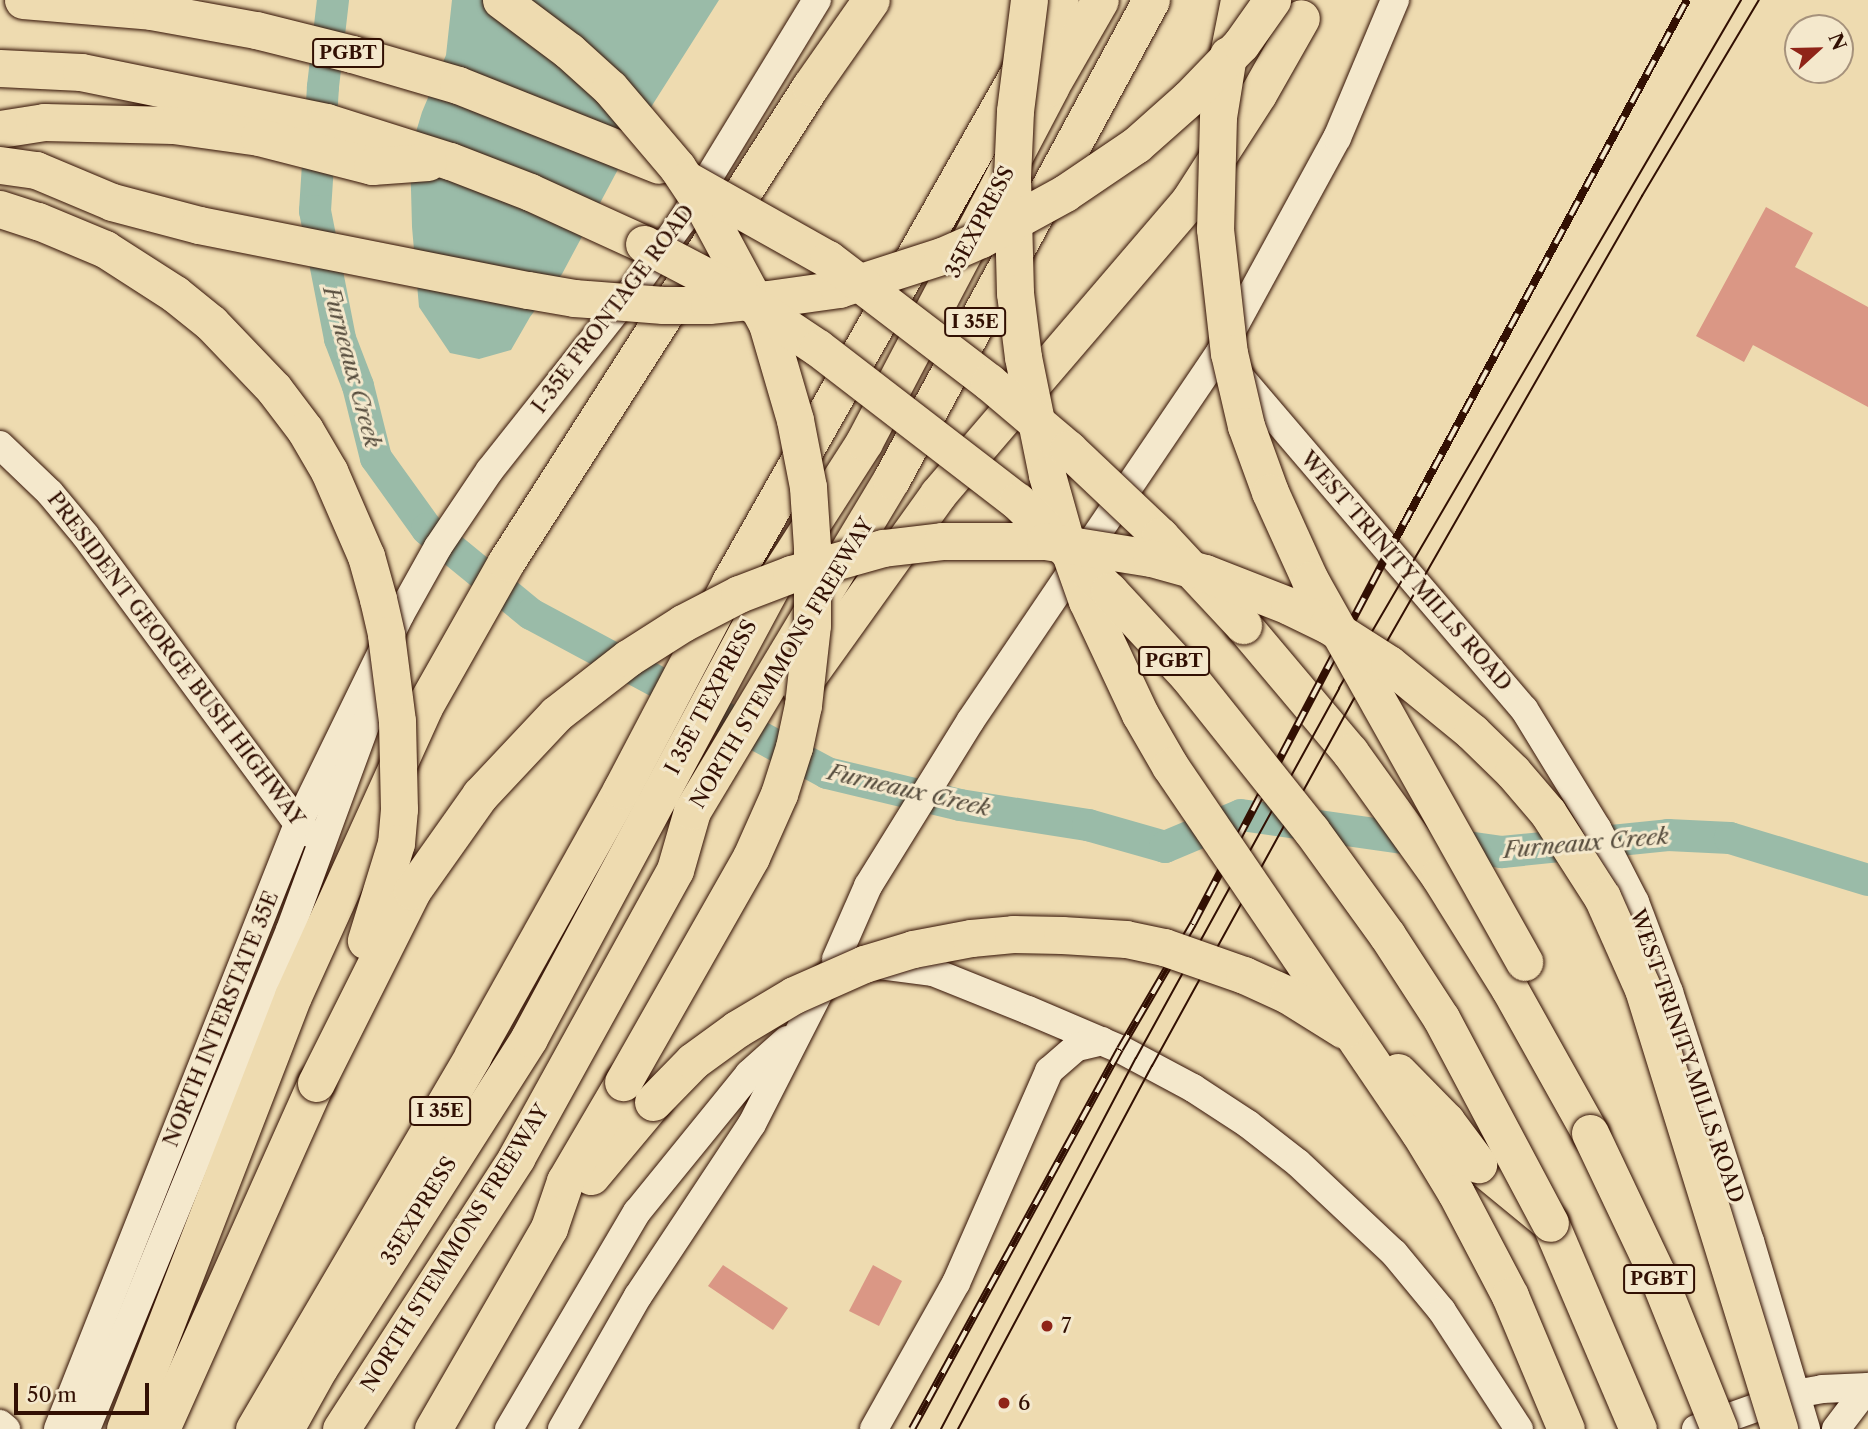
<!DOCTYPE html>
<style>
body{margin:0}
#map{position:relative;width:1868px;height:1429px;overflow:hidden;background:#eedbb0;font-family:"Libre Caslon Text",serif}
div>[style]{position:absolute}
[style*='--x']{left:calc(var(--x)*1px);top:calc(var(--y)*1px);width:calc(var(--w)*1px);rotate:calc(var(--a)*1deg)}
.water>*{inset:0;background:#9abba8}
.river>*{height:32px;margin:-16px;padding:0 16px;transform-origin:16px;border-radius:16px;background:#9abba8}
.building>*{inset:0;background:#da9785}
.roads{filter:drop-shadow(0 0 2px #321003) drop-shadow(0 0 2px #321003)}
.secondary>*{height:28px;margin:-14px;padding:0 14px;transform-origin:14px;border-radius:14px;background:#f4e8cc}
.highway>*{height:37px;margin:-18.5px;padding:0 18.5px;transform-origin:18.5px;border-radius:18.5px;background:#eedbb0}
.tram>*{height:2px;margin:-1px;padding:0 1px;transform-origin:1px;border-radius:1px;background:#321003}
.rail>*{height:8px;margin-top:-4px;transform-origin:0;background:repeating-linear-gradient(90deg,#f4e8cc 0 16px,#321003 0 32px);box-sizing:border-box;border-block:2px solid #321003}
.bridges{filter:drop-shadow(0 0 2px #321003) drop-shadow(0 0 2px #321003)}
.highway-bridge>*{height:37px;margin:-18.5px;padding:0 18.5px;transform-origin:18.5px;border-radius:18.5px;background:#eedbb0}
.dots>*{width:19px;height:19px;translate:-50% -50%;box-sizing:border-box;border:4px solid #f4e8cc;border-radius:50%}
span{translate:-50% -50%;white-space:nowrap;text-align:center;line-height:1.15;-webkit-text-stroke:6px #f4e8cc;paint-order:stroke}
.shield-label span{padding:2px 5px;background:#f4e8cc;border:2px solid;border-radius:5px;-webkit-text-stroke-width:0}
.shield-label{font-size:19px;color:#321003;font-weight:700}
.street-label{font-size:21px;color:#321003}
.poi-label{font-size:21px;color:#321003}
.left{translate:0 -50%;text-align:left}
.water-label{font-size:23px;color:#564c3d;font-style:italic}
.north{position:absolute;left:1784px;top:14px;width:70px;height:70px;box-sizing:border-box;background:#f4e8cc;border:2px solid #a6927c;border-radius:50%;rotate:68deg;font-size:19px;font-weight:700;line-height:28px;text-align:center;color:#321003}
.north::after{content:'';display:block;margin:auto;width:24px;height:32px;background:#8f2418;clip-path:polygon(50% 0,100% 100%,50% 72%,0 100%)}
.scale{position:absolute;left:14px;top:1383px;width:135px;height:32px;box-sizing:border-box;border:4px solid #321003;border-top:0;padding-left:9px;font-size:21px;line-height:24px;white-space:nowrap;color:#321003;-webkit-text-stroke:5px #f4e8cc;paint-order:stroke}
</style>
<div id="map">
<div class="water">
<i style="clip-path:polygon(452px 0,719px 0,653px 104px,562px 274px,530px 317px,511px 350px,479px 359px,450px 353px,419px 307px,412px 227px,410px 152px,422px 112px,446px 55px)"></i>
</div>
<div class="river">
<i style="--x:333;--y:0;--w:88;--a:96.6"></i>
<i style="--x:323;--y:87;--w:124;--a:93.7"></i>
<i style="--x:315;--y:211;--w:130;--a:78.9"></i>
<i style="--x:340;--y:339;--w:50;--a:69"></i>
<i style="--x:358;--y:386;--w:74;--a:76"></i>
<i style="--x:376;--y:458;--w:87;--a:54.3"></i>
<i style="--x:427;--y:529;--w:134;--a:39.3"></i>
<i style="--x:531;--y:614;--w:336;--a:28.2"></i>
<i style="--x:827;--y:773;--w:137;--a:13.5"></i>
<i style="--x:960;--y:805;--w:130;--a:8.9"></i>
<i style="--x:1088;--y:825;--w:80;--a:15.9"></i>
<i style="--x:1165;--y:847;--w:82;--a:-22.8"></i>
<i style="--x:1241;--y:815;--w:264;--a:8.1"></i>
<i style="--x:1502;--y:852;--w:167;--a:-5.8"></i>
<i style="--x:1668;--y:835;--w:62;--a:2.8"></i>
<i style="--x:1730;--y:838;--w:144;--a:16.9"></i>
</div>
<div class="building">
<i style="clip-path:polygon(1766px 207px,1813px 233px,1795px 267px,1868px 307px,1868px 407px,1753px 345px,1744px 362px,1696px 336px)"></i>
<i style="clip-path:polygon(723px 1265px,788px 1308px,773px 1330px,708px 1286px)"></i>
<i style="clip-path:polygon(873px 1265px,902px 1281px,879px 1326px,849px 1311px)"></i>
</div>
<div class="roads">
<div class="secondary">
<i style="--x:1235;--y:371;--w:445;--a:49.5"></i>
<i style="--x:1524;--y:709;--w:140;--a:58.5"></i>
<i style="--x:1597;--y:828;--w:83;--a:62.8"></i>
<i style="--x:1635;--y:902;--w:96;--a:69.3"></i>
<i style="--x:1669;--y:992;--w:262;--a:72"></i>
<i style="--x:1750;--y:1241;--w:196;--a:73.4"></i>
<i style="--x:0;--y:445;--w:69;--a:43.8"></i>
<i style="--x:50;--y:493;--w:55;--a:50.2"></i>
<i style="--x:85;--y:535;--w:359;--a:53.6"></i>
<i style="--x:298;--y:824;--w:14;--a:39"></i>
<i style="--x:836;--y:959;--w:80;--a:-66.3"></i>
<i style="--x:868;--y:886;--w:195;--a:-58.2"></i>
<i style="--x:971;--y:720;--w:442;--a:-55.9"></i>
<i style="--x:1219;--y:354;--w:246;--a:-61.4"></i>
<i style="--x:1337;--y:138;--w:150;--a:-67.2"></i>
<i style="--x:872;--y:964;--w:62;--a:7.5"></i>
<i style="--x:933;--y:972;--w:102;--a:21.8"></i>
<i style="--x:1028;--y:1010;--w:100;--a:23"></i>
<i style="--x:1120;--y:1049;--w:83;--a:28.1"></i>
<i style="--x:1193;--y:1088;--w:66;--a:33.2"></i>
<i style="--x:1248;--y:1124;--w:63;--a:38"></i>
<i style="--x:1298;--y:1163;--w:132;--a:43.2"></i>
<i style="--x:1394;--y:1253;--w:75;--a:50.4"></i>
<i style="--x:1442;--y:1311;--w:141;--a:56.9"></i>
<i style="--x:0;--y:1424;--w:8;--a:40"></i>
<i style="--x:58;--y:1429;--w:651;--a:-68.36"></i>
<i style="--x:298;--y:824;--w:233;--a:-64"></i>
<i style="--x:400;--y:615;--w:78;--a:-60.8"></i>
<i style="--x:438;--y:547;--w:93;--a:-56"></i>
<i style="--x:490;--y:470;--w:232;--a:-51.6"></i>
<i style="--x:634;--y:288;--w:82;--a:-54.4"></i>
<i style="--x:682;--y:221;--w:259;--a:-58.6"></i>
<i style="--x:86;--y:1429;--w:539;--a:-67.76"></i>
<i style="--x:290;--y:930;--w:243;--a:-69.8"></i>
<i style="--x:509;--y:1429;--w:252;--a:-59.5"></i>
<i style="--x:637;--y:1212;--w:178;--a:-50.9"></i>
<i style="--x:749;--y:1074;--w:51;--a:-41.8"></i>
<i style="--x:562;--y:1429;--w:153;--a:-60.3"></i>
<i style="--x:638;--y:1296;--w:206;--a:-56.5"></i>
<i style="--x:752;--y:1124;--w:167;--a:-63"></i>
<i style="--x:874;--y:1429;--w:167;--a:-60.7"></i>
<i style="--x:956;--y:1283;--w:232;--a:-66.3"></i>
<i style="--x:1049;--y:1071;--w:37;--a:-41"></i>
<i style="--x:1077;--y:1047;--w:26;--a:-13"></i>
<i style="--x:1696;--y:1429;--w:105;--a:-19.5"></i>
<i style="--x:1795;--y:1394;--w:27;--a:-10"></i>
<i style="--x:1822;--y:1389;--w:46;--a:-2.5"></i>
<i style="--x:1836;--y:1429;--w:53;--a:-52.7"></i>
</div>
<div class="highway">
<i style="--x:23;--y:0;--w:128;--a:4.9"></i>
<i style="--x:151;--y:11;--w:107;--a:10.3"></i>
<i style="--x:256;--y:30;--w:99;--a:14"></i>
<i style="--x:352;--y:54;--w:110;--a:16.3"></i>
<i style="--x:458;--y:85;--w:216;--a:21.7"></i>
<i style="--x:1229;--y:50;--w:51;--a:-78.7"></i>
<i style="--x:0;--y:68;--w:81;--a:2.8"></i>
<i style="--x:81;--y:72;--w:250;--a:11.5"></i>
<i style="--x:326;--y:122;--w:130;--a:17.5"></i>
<i style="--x:450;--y:161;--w:86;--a:21.2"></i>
<i style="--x:530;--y:192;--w:125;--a:24.5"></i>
<i style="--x:0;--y:129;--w:45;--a:-9"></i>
<i style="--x:44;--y:122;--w:129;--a:1.3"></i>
<i style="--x:173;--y:125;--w:87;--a:7.9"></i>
<i style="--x:259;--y:137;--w:117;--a:14.4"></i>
<i style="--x:372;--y:166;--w:56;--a:-4.1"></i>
<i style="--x:1243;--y:625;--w:166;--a:49.9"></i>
<i style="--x:1350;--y:752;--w:153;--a:54.3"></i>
<i style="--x:1439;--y:876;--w:132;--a:58"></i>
<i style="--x:1509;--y:988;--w:166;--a:60.8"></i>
<i style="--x:800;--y:687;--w:237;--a:-54.4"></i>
<i style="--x:938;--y:494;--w:386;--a:-49.4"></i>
<i style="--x:1189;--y:201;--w:127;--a:-57.2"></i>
<i style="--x:1258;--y:94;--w:87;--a:-60.5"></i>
<i style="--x:1478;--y:1164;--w:93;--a:39.3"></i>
<i style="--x:1550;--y:1223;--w:224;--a:66.9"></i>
<i style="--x:591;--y:1176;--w:97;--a:-50"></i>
<i style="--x:125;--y:1429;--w:464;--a:-68.8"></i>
<i style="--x:293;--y:996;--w:317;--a:-65.6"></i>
<i style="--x:424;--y:707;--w:167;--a:-60.5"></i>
<i style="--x:506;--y:562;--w:564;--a:-57.38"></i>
<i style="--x:810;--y:87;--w:106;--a:-55"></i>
<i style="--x:161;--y:1429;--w:379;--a:-65.9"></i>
<i style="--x:254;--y:1429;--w:433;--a:-59.6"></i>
<i style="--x:473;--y:1055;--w:304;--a:-60.8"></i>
<i style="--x:621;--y:790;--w:235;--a:-62.3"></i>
<i style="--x:730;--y:582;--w:669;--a:-60.45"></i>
<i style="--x:285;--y:1429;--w:70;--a:-60.9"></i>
<i style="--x:319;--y:1368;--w:391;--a:-57.5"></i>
<i style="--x:529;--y:1038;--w:512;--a:-61.78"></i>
<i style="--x:771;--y:587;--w:172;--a:-57.3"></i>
<i style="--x:864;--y:442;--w:401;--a:-62.3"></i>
<i style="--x:1050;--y:87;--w:100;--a:-60.1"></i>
<i style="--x:341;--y:1429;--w:323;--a:-57.1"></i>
<i style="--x:516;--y:1158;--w:329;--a:-61.1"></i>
<i style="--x:675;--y:870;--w:61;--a:-73.9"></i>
<i style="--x:692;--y:811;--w:386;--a:-59"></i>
<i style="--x:891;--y:480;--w:546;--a:-61.56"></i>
<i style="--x:433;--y:1429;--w:232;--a:-60"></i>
<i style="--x:549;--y:1228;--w:50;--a:-71.2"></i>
<i style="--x:565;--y:1181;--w:115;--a:-59.6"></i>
</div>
</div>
<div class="tram">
<i style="--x:941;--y:1429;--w:419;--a:-62.3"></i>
<i style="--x:1136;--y:1058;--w:422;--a:-61.2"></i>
<i style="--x:1339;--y:688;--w:797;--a:-59.7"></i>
<i style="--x:958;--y:1429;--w:412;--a:-61.9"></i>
<i style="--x:1152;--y:1066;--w:419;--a:-61.2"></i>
<i style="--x:1354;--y:699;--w:580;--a:-60.21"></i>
<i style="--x:1642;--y:196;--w:228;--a:-59.2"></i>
</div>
<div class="rail">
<i style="--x:912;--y:1429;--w:433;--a:-61.3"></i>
<i style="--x:1120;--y:1049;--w:145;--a:-59.7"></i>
<i style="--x:1193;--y:924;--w:419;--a:-62.3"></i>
<i style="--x:1388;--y:553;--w:629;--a:-61.6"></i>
</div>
<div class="bridges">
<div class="highway-bridge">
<i style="--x:501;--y:0;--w:85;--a:36.9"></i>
<i style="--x:569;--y:51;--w:55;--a:42.1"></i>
<i style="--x:610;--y:88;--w:104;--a:49.7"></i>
<i style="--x:677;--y:167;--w:50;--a:56.3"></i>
<i style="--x:705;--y:209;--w:131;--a:61.7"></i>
<i style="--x:767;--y:324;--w:100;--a:73.7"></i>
<i style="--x:795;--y:420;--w:68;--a:79"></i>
<i style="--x:808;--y:487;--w:60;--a:86.2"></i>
<i style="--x:812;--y:547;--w:78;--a:90"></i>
<i style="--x:812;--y:625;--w:81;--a:96.4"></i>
<i style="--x:803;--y:705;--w:43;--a:102.1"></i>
<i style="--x:794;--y:747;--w:49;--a:107.7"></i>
<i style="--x:779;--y:794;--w:69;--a:114"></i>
<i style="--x:751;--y:857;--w:259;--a:119.6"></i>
<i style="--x:1029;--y:0;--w:112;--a:97.2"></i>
<i style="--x:1015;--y:111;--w:67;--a:92.6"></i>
<i style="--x:1012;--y:178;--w:115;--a:88.5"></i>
<i style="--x:1015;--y:293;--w:64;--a:82.9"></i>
<i style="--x:1023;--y:357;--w:120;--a:78.5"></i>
<i style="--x:1047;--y:475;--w:66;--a:74.3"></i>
<i style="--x:1065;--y:539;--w:66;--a:70.5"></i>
<i style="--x:1087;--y:601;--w:125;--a:64.9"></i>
<i style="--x:1140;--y:714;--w:60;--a:60"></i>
<i style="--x:1170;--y:766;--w:443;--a:55.8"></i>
<i style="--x:1419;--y:1132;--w:71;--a:58.8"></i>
<i style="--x:1456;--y:1193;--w:116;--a:62.3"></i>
<i style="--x:1510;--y:1296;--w:144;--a:67.2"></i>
<i style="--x:1228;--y:55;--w:63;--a:99.2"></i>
<i style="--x:1218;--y:117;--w:112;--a:91.5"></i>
<i style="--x:1215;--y:229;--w:125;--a:83.6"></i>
<i style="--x:1229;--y:353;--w:75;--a:76.9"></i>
<i style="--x:1246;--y:426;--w:70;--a:70"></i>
<i style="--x:1270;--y:492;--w:97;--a:65.6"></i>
<i style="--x:1310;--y:580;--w:438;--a:60.7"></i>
<i style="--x:0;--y:165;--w:36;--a:8"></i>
<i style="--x:36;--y:170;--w:82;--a:22.8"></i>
<i style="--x:112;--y:202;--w:90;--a:14.8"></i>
<i style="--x:199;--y:225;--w:335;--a:11.2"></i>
<i style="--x:528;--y:290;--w:47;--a:9.9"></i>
<i style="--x:574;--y:298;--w:89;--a:4.5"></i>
<i style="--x:663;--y:305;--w:46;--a:0"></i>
<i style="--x:709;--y:305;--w:59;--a:-5.8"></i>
<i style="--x:768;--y:299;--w:72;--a:-8"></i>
<i style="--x:839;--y:289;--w:108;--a:-17.8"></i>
<i style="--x:942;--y:256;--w:43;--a:-23.6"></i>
<i style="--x:981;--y:239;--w:96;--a:-28.7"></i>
<i style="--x:1065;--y:193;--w:86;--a:-34.1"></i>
<i style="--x:1136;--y:145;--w:71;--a:-41.6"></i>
<i style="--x:1189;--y:98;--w:75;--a:-46.1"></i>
<i style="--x:1241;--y:44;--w:54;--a:-54.8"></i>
<i style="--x:687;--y:180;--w:162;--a:29.3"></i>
<i style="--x:828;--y:259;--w:203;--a:37.4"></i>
<i style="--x:989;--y:382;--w:104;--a:40.3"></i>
<i style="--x:1068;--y:449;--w:127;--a:43.4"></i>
<i style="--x:1160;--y:536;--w:122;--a:47"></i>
<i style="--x:0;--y:209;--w:40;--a:18"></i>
<i style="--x:38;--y:221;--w:73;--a:22.7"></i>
<i style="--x:105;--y:249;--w:83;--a:32.7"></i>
<i style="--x:175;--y:294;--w:46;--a:38.9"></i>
<i style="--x:211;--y:323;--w:91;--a:46.3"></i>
<i style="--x:274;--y:389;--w:51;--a:52.9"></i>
<i style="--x:305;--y:430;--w:48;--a:59.7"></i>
<i style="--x:329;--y:471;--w:93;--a:66.5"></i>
<i style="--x:366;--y:556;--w:45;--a:74.4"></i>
<i style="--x:378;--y:599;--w:37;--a:77"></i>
<i style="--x:386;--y:635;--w:87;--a:82.7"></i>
<i style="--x:397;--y:721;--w:88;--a:88.7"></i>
<i style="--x:399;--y:809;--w:34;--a:95"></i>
<i style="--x:396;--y:843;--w:102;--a:107.2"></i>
<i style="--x:644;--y:244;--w:95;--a:27.6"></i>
<i style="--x:728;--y:288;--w:108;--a:33.7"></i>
<i style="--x:818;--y:348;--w:251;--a:37.6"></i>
<i style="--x:1017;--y:501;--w:129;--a:44.4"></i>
<i style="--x:1109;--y:591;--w:116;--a:47.1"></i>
<i style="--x:1188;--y:676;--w:197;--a:51.4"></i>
<i style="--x:1311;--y:830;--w:130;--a:54.1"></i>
<i style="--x:1387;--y:935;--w:99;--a:57"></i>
<i style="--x:1441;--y:1018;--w:232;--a:62"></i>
<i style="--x:1398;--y:1072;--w:69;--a:45.6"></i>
<i style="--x:1446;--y:1121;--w:54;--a:53.3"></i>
<i style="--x:316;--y:1083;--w:215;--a:-63.4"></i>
<i style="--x:412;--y:891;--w:118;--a:-54.7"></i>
<i style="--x:480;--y:795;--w:111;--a:-46.8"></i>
<i style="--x:556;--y:714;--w:91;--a:-37.9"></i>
<i style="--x:628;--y:658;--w:65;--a:-32.5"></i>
<i style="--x:683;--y:623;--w:63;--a:-27.4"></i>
<i style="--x:739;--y:594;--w:56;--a:-21"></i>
<i style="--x:791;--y:574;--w:96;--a:-15.8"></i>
<i style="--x:883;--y:548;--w:59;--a:-6.8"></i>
<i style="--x:942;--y:541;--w:103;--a:0"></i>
<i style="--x:1045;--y:541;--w:107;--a:9.1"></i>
<i style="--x:1151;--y:558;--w:56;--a:15.5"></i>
<i style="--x:1205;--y:573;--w:90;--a:21.4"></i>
<i style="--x:1289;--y:606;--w:43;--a:26"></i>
<i style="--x:1328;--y:625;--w:72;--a:32.6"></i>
<i style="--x:1389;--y:664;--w:107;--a:39.3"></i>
<i style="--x:1472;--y:732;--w:57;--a:44.3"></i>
<i style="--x:1513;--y:772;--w:54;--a:49.5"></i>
<i style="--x:1548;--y:813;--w:100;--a:57.3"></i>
<i style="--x:1602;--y:897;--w:101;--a:66"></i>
<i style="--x:1643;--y:989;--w:461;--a:72.8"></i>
<i style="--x:653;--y:1102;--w:57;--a:-45.7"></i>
<i style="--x:693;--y:1061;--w:54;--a:-36"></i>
<i style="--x:737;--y:1029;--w:66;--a:-30.8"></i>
<i style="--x:794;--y:995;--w:77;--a:-23.9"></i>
<i style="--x:864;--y:964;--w:51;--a:-17"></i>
<i style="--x:913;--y:949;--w:59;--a:-10.7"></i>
<i style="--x:971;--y:938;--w:42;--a:-5.4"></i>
<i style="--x:1013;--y:934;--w:49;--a:1.2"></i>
<i style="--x:1062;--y:935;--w:64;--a:3.6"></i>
<i style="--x:1126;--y:939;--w:39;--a:12"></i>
<i style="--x:1164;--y:947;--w:85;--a:19.3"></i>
<i style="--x:1244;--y:975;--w:48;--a:24.4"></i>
<i style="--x:1288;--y:995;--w:66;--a:32"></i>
<i style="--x:1590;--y:1133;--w:154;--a:64.6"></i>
<i style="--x:1656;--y:1272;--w:169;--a:68.1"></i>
</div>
</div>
<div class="dots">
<i style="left:1047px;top:1326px;background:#8f2418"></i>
<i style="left:1004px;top:1403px;background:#8f2418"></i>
</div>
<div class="shield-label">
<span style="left:348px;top:53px">PGBT</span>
<span style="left:975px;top:322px">I 35E</span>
<span style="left:1174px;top:661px">PGBT</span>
<span style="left:440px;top:1111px">I 35E</span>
<span style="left:1659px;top:1279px">PGBT</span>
</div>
<div class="street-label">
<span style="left:980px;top:222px;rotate:-62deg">35EXPRESS</span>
<span style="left:613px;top:309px;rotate:-53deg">I-35E FRONTAGE ROAD</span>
<span style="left:1406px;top:571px;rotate:49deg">WEST TRINITY MILLS ROAD</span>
<span style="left:176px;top:659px;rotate:53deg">PRESIDENT GEORGE BUSH HIGHWAY</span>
<span style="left:782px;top:663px;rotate:-59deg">NORTH STEMMONS FREEWAY</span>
<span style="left:711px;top:697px;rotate:-62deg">I 35E TEXPRESS</span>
<span style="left:221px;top:1019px;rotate:-68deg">NORTH INTERSTATE 35E</span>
<span style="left:1687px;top:1056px;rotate:71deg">WEST TRINITY MILLS ROAD</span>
<span style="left:419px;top:1211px;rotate:-58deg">35EXPRESS</span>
<span style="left:455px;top:1248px;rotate:-58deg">NORTH STEMMONS FREEWAY</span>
</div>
<div class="poi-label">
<span class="left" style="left:1061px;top:1326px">7</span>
<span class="left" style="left:1018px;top:1403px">6</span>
</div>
<div class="water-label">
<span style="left:352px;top:367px;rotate:75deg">Furneaux Creek</span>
<span style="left:909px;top:790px;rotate:13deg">Furneaux Creek</span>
<span style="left:1586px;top:843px;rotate:-5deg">Furneaux Creek</span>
</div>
<div class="north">N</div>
<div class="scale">50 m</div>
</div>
